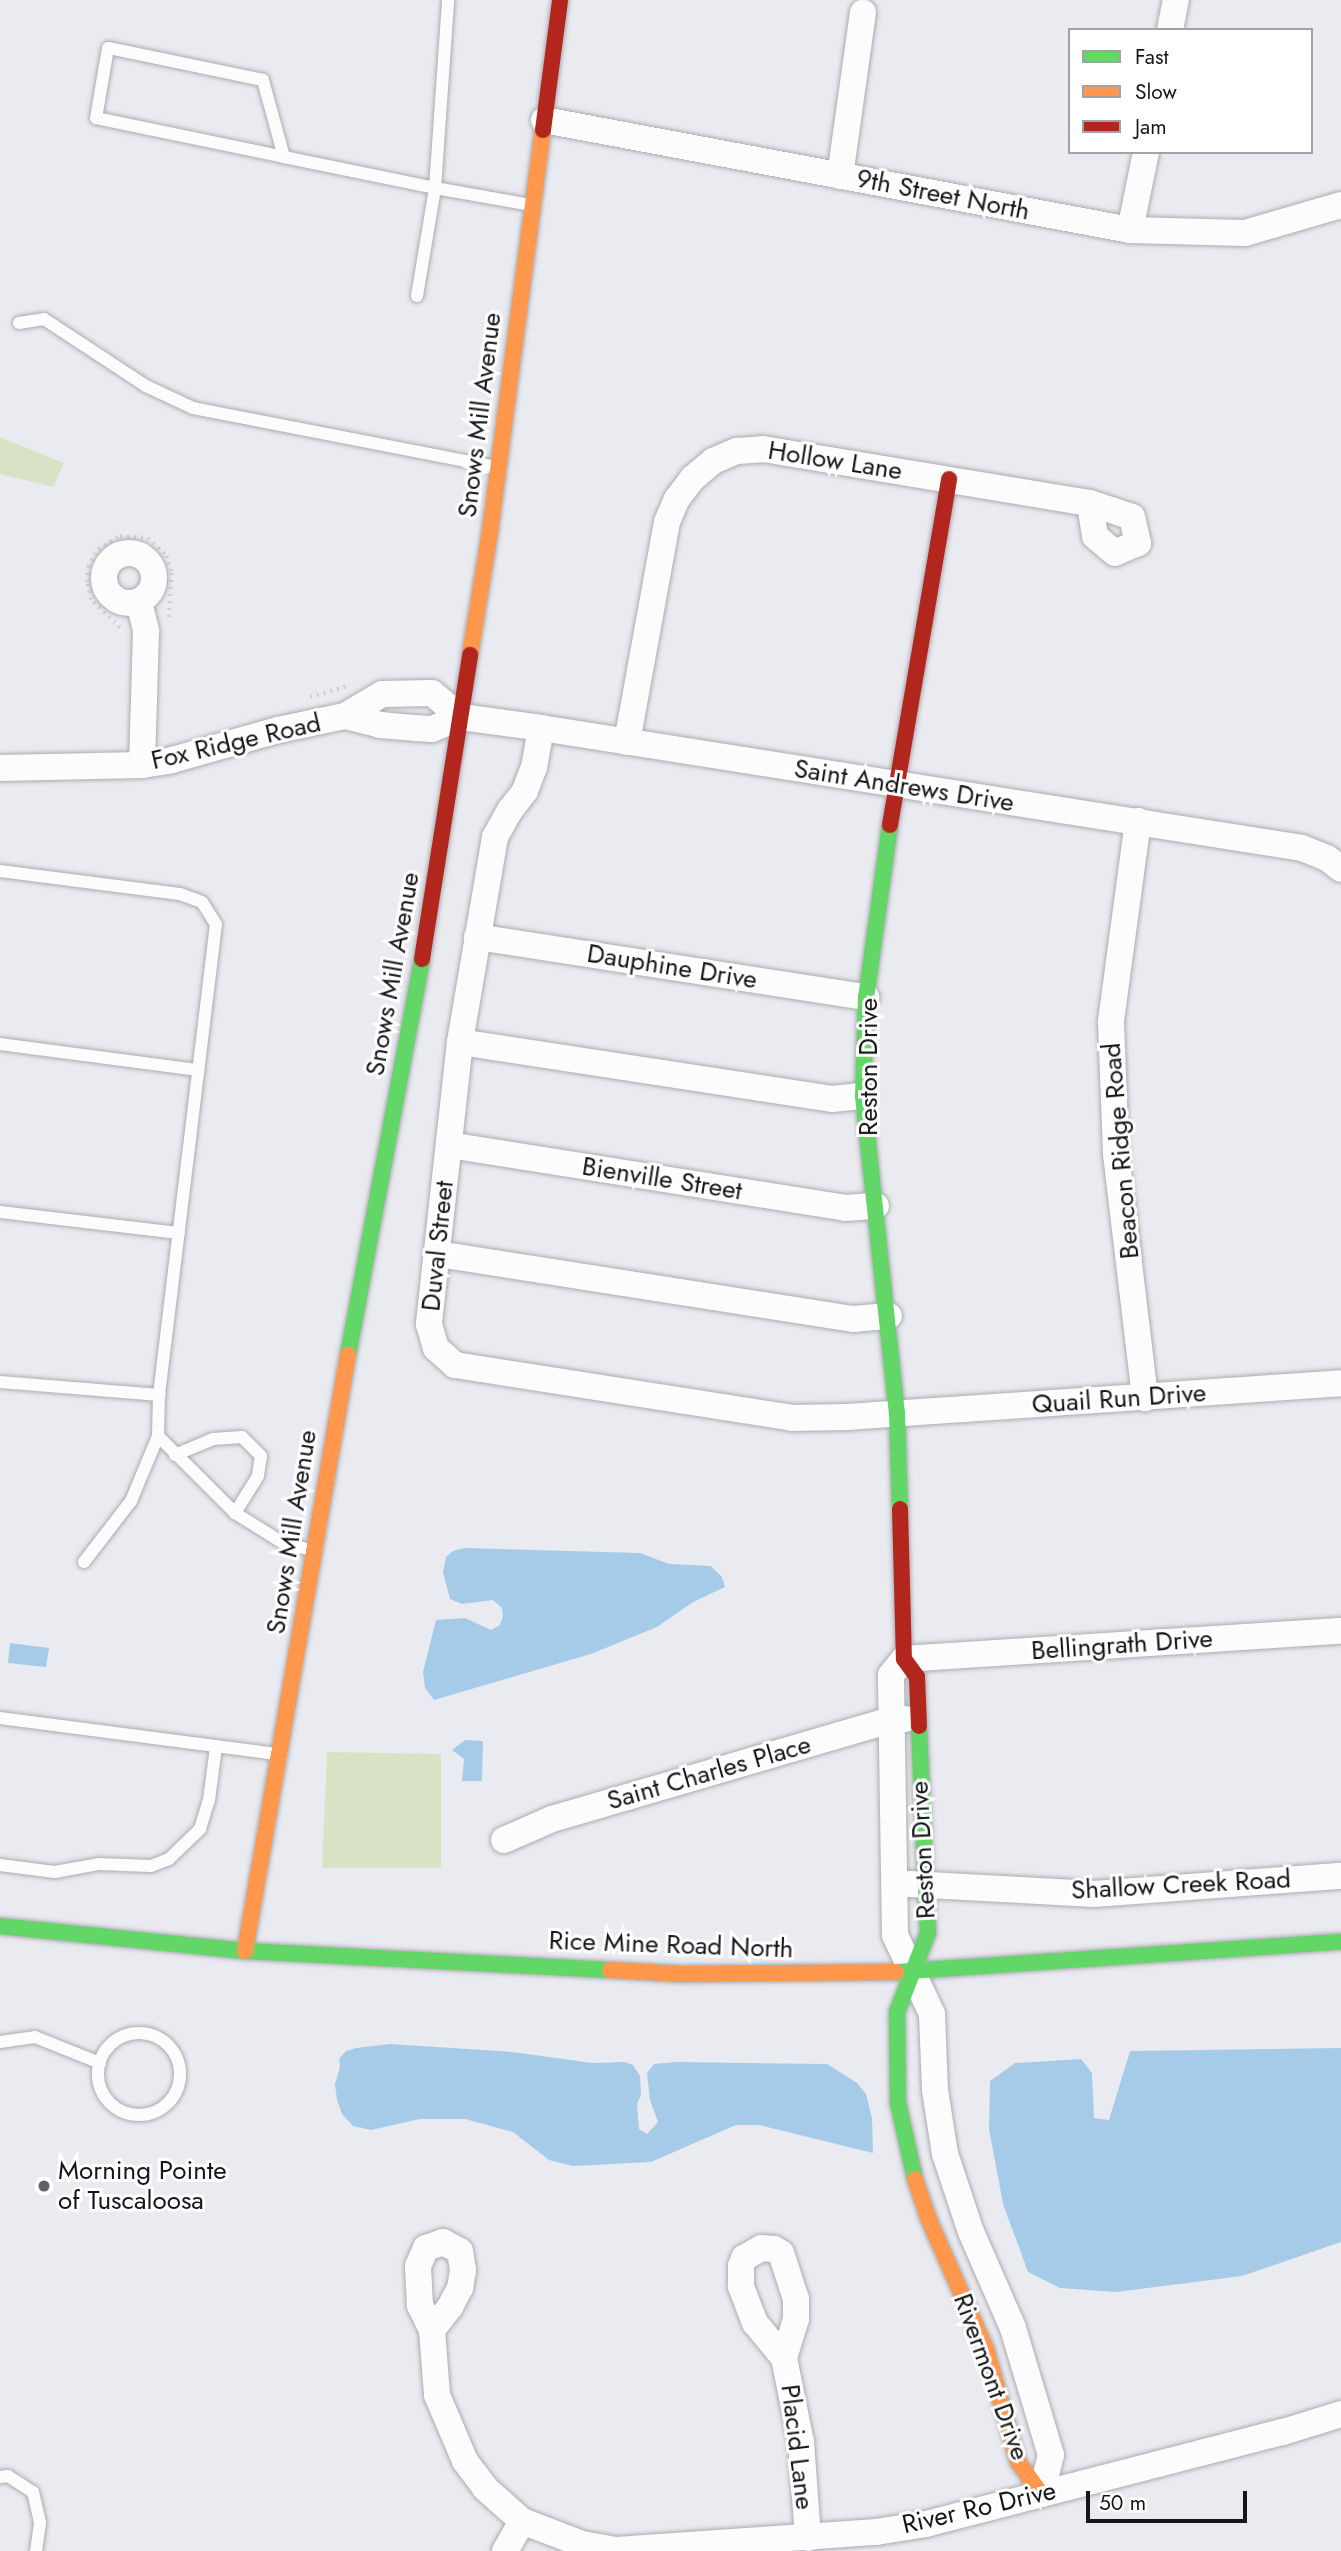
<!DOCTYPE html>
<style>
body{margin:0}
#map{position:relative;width:1341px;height:2551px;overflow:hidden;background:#eaebf1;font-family:Jost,sans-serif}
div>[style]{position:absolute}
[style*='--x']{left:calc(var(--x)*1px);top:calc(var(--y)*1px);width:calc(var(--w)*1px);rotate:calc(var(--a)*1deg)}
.green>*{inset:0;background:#d8e3c6}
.water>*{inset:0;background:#a6cbe9}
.path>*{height:3.5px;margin-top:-1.75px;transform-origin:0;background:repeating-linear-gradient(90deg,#cfd0d2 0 2px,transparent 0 7px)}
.roads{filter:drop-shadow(0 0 2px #abacb0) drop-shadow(0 0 2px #abacb0)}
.lane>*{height:12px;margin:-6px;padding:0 6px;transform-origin:6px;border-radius:6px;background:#fcfcfd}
.lane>.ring{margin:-6px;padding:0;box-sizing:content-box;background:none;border:12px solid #fcfcfd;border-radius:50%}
.street>*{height:26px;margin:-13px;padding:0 13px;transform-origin:13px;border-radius:13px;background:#fcfcfd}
.street>.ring{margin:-13px;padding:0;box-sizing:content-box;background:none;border:26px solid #fcfcfd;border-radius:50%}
.fast>*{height:16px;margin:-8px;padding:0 8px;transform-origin:8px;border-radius:8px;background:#63d668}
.slow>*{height:16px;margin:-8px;padding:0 8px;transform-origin:8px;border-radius:8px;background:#ff974d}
.jam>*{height:16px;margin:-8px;padding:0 8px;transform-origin:8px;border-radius:8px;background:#b3261e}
.dots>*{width:19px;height:19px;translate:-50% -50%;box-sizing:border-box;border:4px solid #fff;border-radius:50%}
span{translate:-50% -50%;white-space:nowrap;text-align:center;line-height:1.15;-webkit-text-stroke:6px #fff;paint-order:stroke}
.street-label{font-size:26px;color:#16161a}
.poi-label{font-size:26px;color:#16161a}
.left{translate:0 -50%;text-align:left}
.legend{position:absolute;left:1068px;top:28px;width:245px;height:126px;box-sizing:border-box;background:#fff;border:2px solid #a2a2a3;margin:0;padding:9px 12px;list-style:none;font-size:21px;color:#16161a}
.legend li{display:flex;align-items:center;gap:14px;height:35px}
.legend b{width:35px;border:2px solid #a2a2a3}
.scale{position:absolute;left:1086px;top:2491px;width:161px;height:32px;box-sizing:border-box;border:4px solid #16161a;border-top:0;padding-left:9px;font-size:21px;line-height:24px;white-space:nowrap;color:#16161a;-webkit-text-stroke:5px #fff;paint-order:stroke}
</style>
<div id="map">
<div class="green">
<i style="clip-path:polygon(0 437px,64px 463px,53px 487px,0 474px)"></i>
<i style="clip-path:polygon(327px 1752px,441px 1754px,441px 1868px,322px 1868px)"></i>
</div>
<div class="water">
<i style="clip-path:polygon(465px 1548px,640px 1553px,669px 1564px,711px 1566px,722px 1577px,725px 1587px,693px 1602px,657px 1627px,591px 1654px,434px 1700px,425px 1688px,423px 1672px,436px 1620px,465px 1618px,491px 1630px,500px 1625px,503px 1616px,502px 1608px,493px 1600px,462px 1604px,450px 1599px,443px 1572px,446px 1557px,453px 1551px)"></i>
<i style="clip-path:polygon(10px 1643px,49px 1648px,46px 1667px,8px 1663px)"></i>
<i style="clip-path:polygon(465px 1740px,483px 1741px,482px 1781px,462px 1781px,464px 1759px,452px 1750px)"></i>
<i style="clip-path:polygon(390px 2044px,513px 2052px,592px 2063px,625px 2062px,633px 2065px,640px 2076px,641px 2095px,637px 2104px,639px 2129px,647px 2134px,658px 2122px,650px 2100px,647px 2073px,654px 2064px,677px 2062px,827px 2064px,857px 2083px,866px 2094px,872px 2118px,873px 2153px,759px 2125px,736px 2125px,651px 2162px,573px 2166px,549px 2160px,513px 2132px,465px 2119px,420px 2119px,371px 2130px,353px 2126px,342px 2114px,337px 2100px,335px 2084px,340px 2067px,339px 2059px,346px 2051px,356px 2048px)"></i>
<i style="clip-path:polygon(1341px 2048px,1341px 2242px,1242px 2276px,1116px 2292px,1060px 2288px,1028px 2272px,1003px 2204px,989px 2129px,990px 2081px,1015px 2063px,1081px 2059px,1092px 2073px,1094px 2118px,1109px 2120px,1130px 2051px)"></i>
</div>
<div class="path">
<i style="--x:120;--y:628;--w:40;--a:-136"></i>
<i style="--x:91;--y:600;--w:18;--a:-103"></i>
<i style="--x:87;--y:582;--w:15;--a:-86"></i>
<i style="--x:88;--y:567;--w:21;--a:-61"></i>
<i style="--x:98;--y:549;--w:26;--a:-31"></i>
<i style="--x:120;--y:536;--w:28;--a:4"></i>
<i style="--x:148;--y:538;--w:26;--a:43"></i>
<i style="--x:167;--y:556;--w:18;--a:74"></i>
<i style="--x:172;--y:573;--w:47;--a:93.7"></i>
<i style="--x:310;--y:697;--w:37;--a:-16"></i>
</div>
<div class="roads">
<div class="lane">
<i style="--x:284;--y:157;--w:80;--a:-105.3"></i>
<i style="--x:263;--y:80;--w:158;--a:-168.3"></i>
<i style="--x:108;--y:48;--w:71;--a:99.7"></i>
<i style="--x:96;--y:118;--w:192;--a:11.7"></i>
<i style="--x:284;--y:157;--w:154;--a:11.6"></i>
<i style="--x:435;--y:188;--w:97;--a:10"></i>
<i style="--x:417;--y:296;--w:109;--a:-80.5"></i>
<i style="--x:435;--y:188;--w:188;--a:-86"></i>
<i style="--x:19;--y:323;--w:25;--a:-9"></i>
<i style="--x:44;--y:319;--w:122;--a:33.3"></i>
<i style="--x:146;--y:386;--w:52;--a:25.1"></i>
<i style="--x:193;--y:408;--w:309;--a:11"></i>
<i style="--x:0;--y:871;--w:181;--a:7.3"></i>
<i style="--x:180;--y:894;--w:23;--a:20"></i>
<i style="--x:202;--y:902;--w:26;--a:58"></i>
<i style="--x:216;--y:924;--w:474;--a:96.9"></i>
<i style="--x:159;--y:1395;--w:41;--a:91.4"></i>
<i style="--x:158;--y:1436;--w:109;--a:45"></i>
<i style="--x:235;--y:1513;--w:57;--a:32"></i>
<i style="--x:283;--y:1543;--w:30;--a:14"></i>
<i style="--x:0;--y:1044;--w:200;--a:7.5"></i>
<i style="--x:0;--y:1212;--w:180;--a:6.7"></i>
<i style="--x:0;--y:1382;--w:160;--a:4.7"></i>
<i style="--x:175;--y:1455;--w:41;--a:-22.8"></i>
<i style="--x:213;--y:1439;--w:29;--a:-4"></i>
<i style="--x:242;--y:1437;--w:27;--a:45"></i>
<i style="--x:261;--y:1456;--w:20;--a:99"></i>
<i style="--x:258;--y:1476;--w:44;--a:121.9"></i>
<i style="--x:84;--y:1562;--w:77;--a:-52.4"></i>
<i style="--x:131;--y:1501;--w:70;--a:-67.4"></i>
<i style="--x:0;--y:1718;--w:279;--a:7.4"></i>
<i style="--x:0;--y:1865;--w:55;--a:7.3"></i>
<i style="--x:55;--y:1872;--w:45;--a:-10.3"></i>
<i style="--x:99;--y:1864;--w:52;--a:2.2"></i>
<i style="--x:151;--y:1866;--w:19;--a:-21"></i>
<i style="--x:169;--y:1859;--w:43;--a:-44.1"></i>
<i style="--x:200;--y:1829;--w:30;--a:-73"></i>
<i style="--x:209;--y:1800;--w:53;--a:-82.5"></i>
<i class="ring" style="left:98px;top:2033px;width:70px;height:70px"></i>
<i style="--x:0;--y:2042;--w:35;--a:-8"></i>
<i style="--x:35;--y:2037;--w:70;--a:21.8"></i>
<i style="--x:0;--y:2477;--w:8;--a:-7"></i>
<i style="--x:8;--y:2476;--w:30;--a:33"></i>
<i style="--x:33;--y:2492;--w:32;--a:77"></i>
<i style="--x:40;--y:2523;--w:28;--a:98"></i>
</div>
<div class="street">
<i style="--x:1170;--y:30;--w:31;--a:-79"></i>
<i style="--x:544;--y:120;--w:596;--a:10.63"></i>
<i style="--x:1130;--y:230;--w:115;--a:1.5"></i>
<i style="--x:1245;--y:233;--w:100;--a:-16.3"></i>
<i style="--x:840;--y:176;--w:165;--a:-82"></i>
<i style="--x:1130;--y:230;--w:80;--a:-78.4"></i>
<i class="ring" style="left:104px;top:553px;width:24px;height:24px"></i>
<i style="--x:139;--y:602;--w:30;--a:76"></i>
<i style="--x:146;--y:631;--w:134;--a:91.7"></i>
<i style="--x:345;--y:716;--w:36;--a:14"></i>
<i style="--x:380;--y:725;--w:36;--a:5"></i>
<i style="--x:416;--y:728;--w:16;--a:4"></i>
<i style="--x:432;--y:729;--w:31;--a:-22"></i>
<i style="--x:461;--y:717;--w:81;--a:7.8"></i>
<i style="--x:541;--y:728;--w:770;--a:8.96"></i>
<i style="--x:1302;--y:848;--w:27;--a:22"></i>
<i style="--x:1327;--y:858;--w:18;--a:38"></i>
<i style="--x:541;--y:728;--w:40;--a:100"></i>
<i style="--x:534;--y:767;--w:26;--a:111"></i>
<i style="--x:525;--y:791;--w:24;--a:128"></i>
<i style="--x:510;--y:810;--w:31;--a:119"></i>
<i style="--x:495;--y:837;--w:208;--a:99.7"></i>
<i style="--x:460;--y:1042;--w:284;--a:96.3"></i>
<i style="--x:429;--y:1324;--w:25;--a:74"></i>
<i style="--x:436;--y:1348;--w:25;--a:42"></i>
<i style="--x:455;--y:1365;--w:341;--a:8.9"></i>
<i style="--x:792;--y:1418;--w:55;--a:-1"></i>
<i style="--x:847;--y:1417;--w:495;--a:-3.9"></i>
<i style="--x:627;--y:742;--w:224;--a:-79.7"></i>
<i style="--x:667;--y:522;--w:25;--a:-67"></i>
<i style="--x:677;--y:499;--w:26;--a:-53"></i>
<i style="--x:693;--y:478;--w:26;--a:-40"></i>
<i style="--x:713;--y:461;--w:26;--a:-23"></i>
<i style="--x:737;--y:451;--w:26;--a:-4"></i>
<i style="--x:763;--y:449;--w:331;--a:9.4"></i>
<i style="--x:1090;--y:503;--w:44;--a:18.4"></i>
<i style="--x:1132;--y:517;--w:27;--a:77"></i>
<i style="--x:1138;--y:543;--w:25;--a:157"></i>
<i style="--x:1115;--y:553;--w:26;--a:-140"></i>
<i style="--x:1095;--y:536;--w:33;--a:-99"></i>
<i style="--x:0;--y:768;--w:142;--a:-1.2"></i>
<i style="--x:142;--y:765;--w:30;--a:-9"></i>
<i style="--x:172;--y:760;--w:110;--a:-15.8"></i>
<i style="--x:278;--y:730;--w:68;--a:-11.8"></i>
<i style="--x:345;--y:716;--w:43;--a:-30.7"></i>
<i style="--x:382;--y:694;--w:50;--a:-1.1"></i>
<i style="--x:432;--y:693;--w:38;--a:40"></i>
<i style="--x:1138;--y:821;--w:203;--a:97.7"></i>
<i style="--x:1111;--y:1022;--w:132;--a:87.8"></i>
<i style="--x:1116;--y:1154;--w:246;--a:83.2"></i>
<i style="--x:477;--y:937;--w:394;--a:8.8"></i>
<i style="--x:460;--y:1042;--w:376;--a:8.7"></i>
<i style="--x:832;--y:1099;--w:31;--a:-6"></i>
<i style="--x:449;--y:1145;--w:401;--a:9"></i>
<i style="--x:845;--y:1208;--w:31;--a:-4"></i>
<i style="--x:438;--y:1254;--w:420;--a:8.9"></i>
<i style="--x:853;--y:1319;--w:36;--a:-5"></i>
<i style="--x:504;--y:1840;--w:52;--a:-23.6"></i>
<i style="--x:552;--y:1819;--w:353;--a:-16.3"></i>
<i style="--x:891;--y:1720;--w:14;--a:-4"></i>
<i style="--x:910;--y:1884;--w:184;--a:3.1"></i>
<i style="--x:1094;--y:1894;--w:248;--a:-4.2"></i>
<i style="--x:443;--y:2242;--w:19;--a:28"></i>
<i style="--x:460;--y:2251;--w:19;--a:81"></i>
<i style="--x:463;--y:2270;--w:18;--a:99"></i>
<i style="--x:460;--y:2288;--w:21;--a:118"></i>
<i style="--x:450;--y:2307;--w:29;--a:128"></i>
<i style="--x:432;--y:2330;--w:28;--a:-116"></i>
<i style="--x:420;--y:2305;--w:39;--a:-93"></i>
<i style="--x:418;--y:2266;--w:20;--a:-66"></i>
<i style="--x:426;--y:2248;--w:18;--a:-19"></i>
<i style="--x:761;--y:2248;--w:13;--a:4"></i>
<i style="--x:774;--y:2249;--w:8;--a:30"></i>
<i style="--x:781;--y:2253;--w:48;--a:71.9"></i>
<i style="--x:796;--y:2299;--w:20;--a:90"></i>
<i style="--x:796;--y:2319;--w:41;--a:107.1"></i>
<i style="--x:784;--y:2358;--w:45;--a:-129.6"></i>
<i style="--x:755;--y:2323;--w:40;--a:-111"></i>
<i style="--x:741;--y:2286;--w:20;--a:-90"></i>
<i style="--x:741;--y:2266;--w:9;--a:-69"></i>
<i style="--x:744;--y:2258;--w:20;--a:-30"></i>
<i style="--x:432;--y:2330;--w:65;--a:85.6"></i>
<i style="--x:437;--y:2395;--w:72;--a:67"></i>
<i style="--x:465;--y:2461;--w:34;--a:53"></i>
<i style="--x:485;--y:2488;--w:50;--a:41.7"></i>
<i style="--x:522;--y:2521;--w:64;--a:21"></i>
<i style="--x:582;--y:2544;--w:36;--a:10"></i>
<i style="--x:617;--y:2550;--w:260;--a:-4"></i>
<i style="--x:876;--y:2532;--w:51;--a:-9.1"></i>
<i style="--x:926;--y:2524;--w:369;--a:-14.5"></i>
<i style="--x:1283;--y:2432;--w:61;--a:-17.2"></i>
<i style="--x:784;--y:2358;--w:86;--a:78.6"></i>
<i style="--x:801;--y:2442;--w:96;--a:85.8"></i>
<i style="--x:1041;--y:2494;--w:40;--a:-75.6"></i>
<i style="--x:1051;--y:2455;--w:133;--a:-106.7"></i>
<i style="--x:1013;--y:2328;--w:105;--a:-113.6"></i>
<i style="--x:971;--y:2232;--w:82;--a:-108.4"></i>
<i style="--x:945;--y:2154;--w:65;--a:-98.9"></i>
<i style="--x:935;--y:2090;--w:76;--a:-92.3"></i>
<i style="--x:932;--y:2014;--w:87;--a:-115.1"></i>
<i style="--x:895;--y:1935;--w:260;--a:-90.9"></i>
<i style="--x:891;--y:1675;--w:21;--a:-51"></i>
<i style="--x:904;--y:1659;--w:438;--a:-3.7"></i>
<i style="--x:505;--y:2551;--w:34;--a:-60"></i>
</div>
<div class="fast">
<i style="--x:890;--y:825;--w:174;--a:97.9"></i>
<i style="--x:866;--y:997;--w:99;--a:91.7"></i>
<i style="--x:863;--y:1096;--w:319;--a:83.9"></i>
<i style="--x:897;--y:1413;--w:96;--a:88.2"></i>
<i style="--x:348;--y:1355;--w:403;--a:-79.4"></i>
<i style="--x:0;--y:1926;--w:246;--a:5.8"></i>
<i style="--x:245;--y:1951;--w:365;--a:3"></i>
<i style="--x:896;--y:1972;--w:446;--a:-3.9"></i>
<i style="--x:915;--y:2179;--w:78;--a:-102.6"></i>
<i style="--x:898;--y:2103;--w:91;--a:-90.6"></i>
<i style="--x:897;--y:2012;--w:85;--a:-68.6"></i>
<i style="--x:928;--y:1933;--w:207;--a:-92.5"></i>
</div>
<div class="slow">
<i style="--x:470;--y:655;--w:126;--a:-80.8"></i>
<i style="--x:490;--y:531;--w:404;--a:-82.5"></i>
<i style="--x:245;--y:1951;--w:605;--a:-80.2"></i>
<i style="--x:610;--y:1970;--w:71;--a:3.2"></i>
<i style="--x:681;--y:1974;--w:215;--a:-0.5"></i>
<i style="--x:915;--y:2179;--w:43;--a:71.1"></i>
<i style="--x:929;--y:2220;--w:141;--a:66.2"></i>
<i style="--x:986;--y:2349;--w:117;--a:74.2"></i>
<i style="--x:1018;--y:2462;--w:39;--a:54"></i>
</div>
<div class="jam">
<i style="--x:543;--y:130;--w:131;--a:-82.5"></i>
<i style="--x:890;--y:825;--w:351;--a:-80.3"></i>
<i style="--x:422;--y:959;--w:308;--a:-81"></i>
<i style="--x:900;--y:1509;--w:150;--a:88.5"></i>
<i style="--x:904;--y:1659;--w:22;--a:54"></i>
<i style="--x:917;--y:1677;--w:49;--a:87.7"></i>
</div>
</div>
<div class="dots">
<i style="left:44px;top:2186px;background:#606165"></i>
</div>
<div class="street-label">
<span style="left:943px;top:195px;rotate:11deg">9th Street North</span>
<span style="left:480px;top:415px;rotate:-83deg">Snows Mill Avenue</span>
<span style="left:835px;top:461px;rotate:9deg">Hollow Lane</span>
<span style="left:236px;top:742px;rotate:-13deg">Fox Ridge Road</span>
<span style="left:904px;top:786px;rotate:9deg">Saint Andrews Drive</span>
<span style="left:672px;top:967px;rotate:9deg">Dauphine Drive</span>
<span style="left:393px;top:974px;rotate:-80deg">Snows Mill Avenue</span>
<span style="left:869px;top:1067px;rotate:-90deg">Reston Drive</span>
<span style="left:1121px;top:1151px;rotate:-95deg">Beacon Ridge Road</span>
<span style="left:662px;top:1179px;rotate:9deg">Bienville Street</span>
<span style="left:438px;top:1246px;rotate:-84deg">Duval Street</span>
<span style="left:1119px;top:1399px;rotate:-4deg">Quail Run Drive</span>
<span style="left:292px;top:1532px;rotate:-81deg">Snows Mill Avenue</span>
<span style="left:1122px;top:1645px;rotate:-4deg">Bellingrath Drive</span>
<span style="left:709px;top:1773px;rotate:-16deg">Saint Charles Place</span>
<span style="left:923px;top:1850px;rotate:-93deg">Reston Drive</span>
<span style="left:1181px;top:1885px;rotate:-3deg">Shallow Creek Road</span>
<span style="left:671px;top:1945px;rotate:2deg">Rice Mine Road North</span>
<span style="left:991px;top:2377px;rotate:70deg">Rivermont Drive</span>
<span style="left:797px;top:2447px;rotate:83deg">Placid Lane</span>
<span style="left:979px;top:2508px;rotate:-13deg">River Ro Drive</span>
</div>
<div class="poi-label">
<span class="left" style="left:58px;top:2186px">Morning Pointe<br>of Tuscaloosa</span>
</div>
<ul class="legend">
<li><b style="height:9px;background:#63d668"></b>Fast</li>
<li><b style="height:9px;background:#ff974d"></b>Slow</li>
<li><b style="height:9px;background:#b3261e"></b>Jam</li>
</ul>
<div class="scale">50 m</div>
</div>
